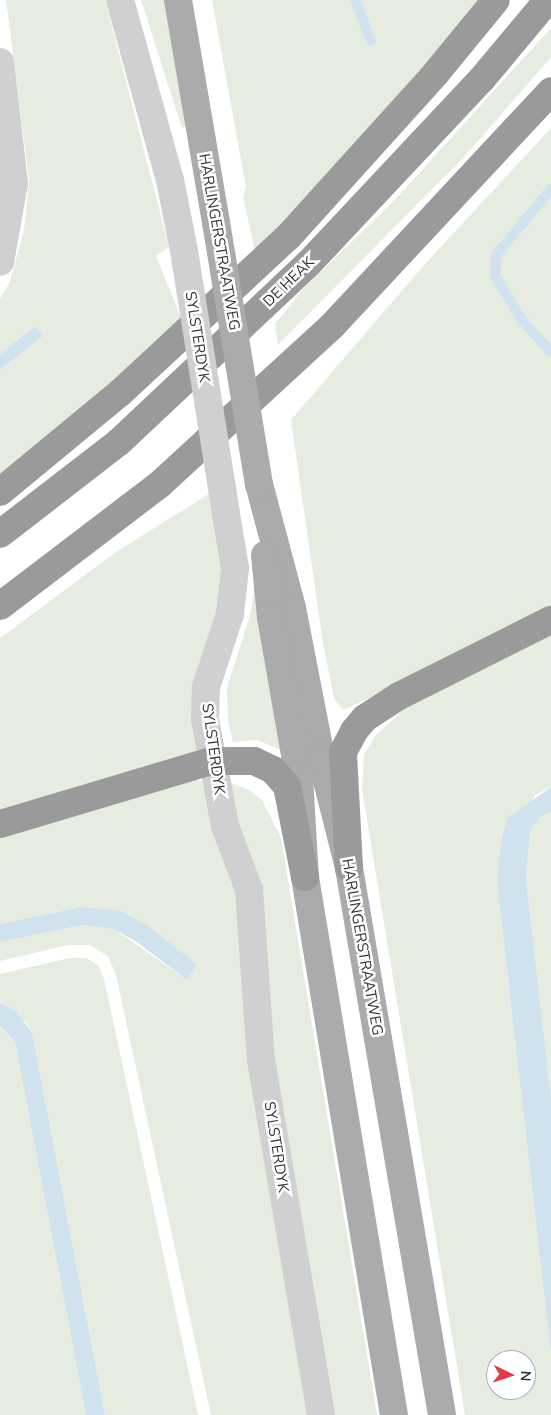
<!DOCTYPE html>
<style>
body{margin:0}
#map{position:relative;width:551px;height:1415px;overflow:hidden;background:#fff;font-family:"Nunito Sans",sans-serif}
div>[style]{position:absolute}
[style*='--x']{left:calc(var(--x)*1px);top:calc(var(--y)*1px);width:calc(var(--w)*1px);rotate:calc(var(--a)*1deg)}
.green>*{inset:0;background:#e6ecdf}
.water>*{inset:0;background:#cfe2ee}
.stream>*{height:10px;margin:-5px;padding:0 5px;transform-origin:5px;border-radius:5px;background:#cfe2ee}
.minor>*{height:28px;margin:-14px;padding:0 14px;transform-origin:14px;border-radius:14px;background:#d0d0d0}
.major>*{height:28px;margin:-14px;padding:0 14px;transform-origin:14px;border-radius:14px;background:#ababab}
.highway>*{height:28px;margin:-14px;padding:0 14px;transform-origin:14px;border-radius:14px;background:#9a9a9a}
.minor-bridge>*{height:28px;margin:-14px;padding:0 14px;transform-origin:14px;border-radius:14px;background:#d0d0d0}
.major-bridge>*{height:28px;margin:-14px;padding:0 14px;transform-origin:14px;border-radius:14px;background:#ababab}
span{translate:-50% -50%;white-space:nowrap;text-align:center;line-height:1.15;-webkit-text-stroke:5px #fff;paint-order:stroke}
.street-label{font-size:15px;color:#333}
.north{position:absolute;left:486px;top:1350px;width:50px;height:50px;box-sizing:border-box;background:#fff;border:1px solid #adadad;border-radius:50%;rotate:94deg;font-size:14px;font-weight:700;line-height:20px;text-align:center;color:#333}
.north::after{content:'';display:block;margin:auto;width:18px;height:22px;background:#e63946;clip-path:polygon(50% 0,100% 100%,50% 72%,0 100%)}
</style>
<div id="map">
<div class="green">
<i style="clip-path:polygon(6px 0,105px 0,169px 247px,156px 256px,184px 325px,0 479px,0 370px,43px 336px,35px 326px,0 354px,0 299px,10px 281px,24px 230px,29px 180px)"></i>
<i style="clip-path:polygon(141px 0,165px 0,190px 124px,182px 128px)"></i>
<i style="clip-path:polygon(212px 0,481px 0,376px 123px,255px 251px,243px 197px,246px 187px)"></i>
<i style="clip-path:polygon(551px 28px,551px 57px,466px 155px,278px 345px,275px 324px,305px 287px,391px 204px)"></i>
<i style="clip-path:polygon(551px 128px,551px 608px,470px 651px,343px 710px,334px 698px,323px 643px,291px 420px,424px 265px)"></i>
<i style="clip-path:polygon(212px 492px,225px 568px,200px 753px,0 810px,0 638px,116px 552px)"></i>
<i style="clip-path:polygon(256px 577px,281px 750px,257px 740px,233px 742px,228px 721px,227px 688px,251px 612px)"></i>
<i style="clip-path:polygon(evenodd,551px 631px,551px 787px,535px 795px,497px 883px,551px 1354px,551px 1415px,465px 1415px,362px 789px,364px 755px,375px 736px,410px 704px,551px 631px,496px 1360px,526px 1360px,526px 1390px,496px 1390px,496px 1360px)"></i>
<i style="clip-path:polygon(189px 779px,202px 781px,213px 830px,237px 893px,309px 1415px,211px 1415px,116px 975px,108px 956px,89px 945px,68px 945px,0 961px,0 942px,82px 925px,114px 929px,187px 980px,197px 964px,81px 907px,0 924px,0 834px)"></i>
<i style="clip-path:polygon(228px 782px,249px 790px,262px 800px,281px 838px,377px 1415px,333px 1415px,273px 1058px,261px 887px,237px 822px)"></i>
<i style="clip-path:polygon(551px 812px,551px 1098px,526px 878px,530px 831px,539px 818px)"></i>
<i style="clip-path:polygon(70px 958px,86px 958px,98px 965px,104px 979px,198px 1415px,105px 1415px,32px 1032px,26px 1022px,0 1003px,0 974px)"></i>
<i style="clip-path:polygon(0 1025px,15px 1042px,86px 1415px,0 1415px)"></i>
</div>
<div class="water">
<i style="clip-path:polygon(35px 326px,43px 336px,0 370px,0 354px)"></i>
<i style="clip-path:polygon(551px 787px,551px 812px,539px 818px,530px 831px,526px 878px,551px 1098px,551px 1354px,497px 883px,501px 842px,508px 818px)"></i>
<i style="clip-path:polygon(81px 907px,120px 911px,145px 924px,197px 964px,187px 980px,138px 943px,114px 929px,82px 925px,0 942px,0 924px)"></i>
<i style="clip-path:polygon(0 1003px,17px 1012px,32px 1032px,105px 1415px,86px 1415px,15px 1042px,0 1025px)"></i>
</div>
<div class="stream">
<i style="--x:355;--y:0;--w:44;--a:68.7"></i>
<i style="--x:551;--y:189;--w:86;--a:129.8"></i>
<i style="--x:496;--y:255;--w:21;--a:93"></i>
<i style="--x:495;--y:276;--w:52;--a:58.5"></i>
<i style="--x:522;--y:320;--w:43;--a:47.8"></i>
</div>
<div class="minor">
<i style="--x:120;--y:0;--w:187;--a:74.5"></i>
<i style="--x:170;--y:180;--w:72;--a:78.8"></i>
<i style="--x:0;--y:62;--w:122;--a:83.4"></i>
<i style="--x:14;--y:183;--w:80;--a:100"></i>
<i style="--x:226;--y:514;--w:55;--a:80.5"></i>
<i style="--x:235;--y:568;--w:46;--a:96.2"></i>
<i style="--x:230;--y:614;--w:77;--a:108.2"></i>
<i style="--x:206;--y:687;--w:32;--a:92"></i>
<i style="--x:205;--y:719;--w:109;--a:79.4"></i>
<i style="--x:225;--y:826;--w:68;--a:69.4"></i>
<i style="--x:249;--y:890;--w:170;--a:86"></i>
<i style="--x:261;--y:1060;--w:360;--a:80.4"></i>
</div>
<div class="major">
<i style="--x:178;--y:0;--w:225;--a:80.3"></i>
<i style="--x:259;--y:484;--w:128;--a:75.1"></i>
<i style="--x:292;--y:608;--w:152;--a:79"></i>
<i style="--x:321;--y:757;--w:114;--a:75.8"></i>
<i style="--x:349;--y:868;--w:555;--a:80.35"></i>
<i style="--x:265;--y:555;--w:62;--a:84.5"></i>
<i style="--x:271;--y:617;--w:162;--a:80.1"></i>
<i style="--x:299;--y:777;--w:100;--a:86.6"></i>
<i style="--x:305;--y:877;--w:545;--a:80.61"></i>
</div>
<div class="highway">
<i style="--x:0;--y:492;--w:157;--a:-39.6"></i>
<i style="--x:121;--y:392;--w:228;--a:-42.9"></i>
<i style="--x:288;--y:237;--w:221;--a:-47.9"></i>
<i style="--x:436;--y:73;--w:94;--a:-50.6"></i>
<i style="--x:0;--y:534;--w:150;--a:-37.7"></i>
<i style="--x:119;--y:442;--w:261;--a:-43.3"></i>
<i style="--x:309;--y:263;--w:251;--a:-46.8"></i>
<i style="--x:481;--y:80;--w:104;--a:-50.1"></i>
<i style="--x:0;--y:606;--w:200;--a:-37.3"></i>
<i style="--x:159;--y:485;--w:235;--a:-42.6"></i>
<i style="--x:332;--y:326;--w:321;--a:-47"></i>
<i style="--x:0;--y:824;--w:220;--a:-16.6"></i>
<i style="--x:211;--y:761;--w:43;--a:0"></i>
<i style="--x:254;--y:761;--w:21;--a:25"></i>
<i style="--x:273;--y:770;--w:21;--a:49"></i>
<i style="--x:287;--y:786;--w:93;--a:78.8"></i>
<i style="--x:349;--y:868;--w:116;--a:-93"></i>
<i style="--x:343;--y:752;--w:24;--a:-62"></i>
<i style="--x:354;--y:731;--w:17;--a:-50"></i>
<i style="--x:365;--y:718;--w:40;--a:-32.9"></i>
<i style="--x:399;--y:696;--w:170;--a:-26.6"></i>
</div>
<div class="minor-bridge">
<i style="--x:184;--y:251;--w:266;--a:80.9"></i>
</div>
<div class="major-bridge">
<i style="--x:216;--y:222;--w:266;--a:80.7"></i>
</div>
<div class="street-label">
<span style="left:219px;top:242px;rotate:80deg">HARLINGERSTRAATWEG</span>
<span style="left:289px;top:282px;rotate:-44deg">DE HEAK</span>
<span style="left:197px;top:337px;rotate:81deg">SYLSTERDYK</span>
<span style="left:213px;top:749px;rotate:82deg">SYLSTERDYK</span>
<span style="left:362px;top:947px;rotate:80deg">HARLINGERSTRAATWEG</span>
<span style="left:276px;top:1147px;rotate:81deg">SYLSTERDYK</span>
</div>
<div class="north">N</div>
</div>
